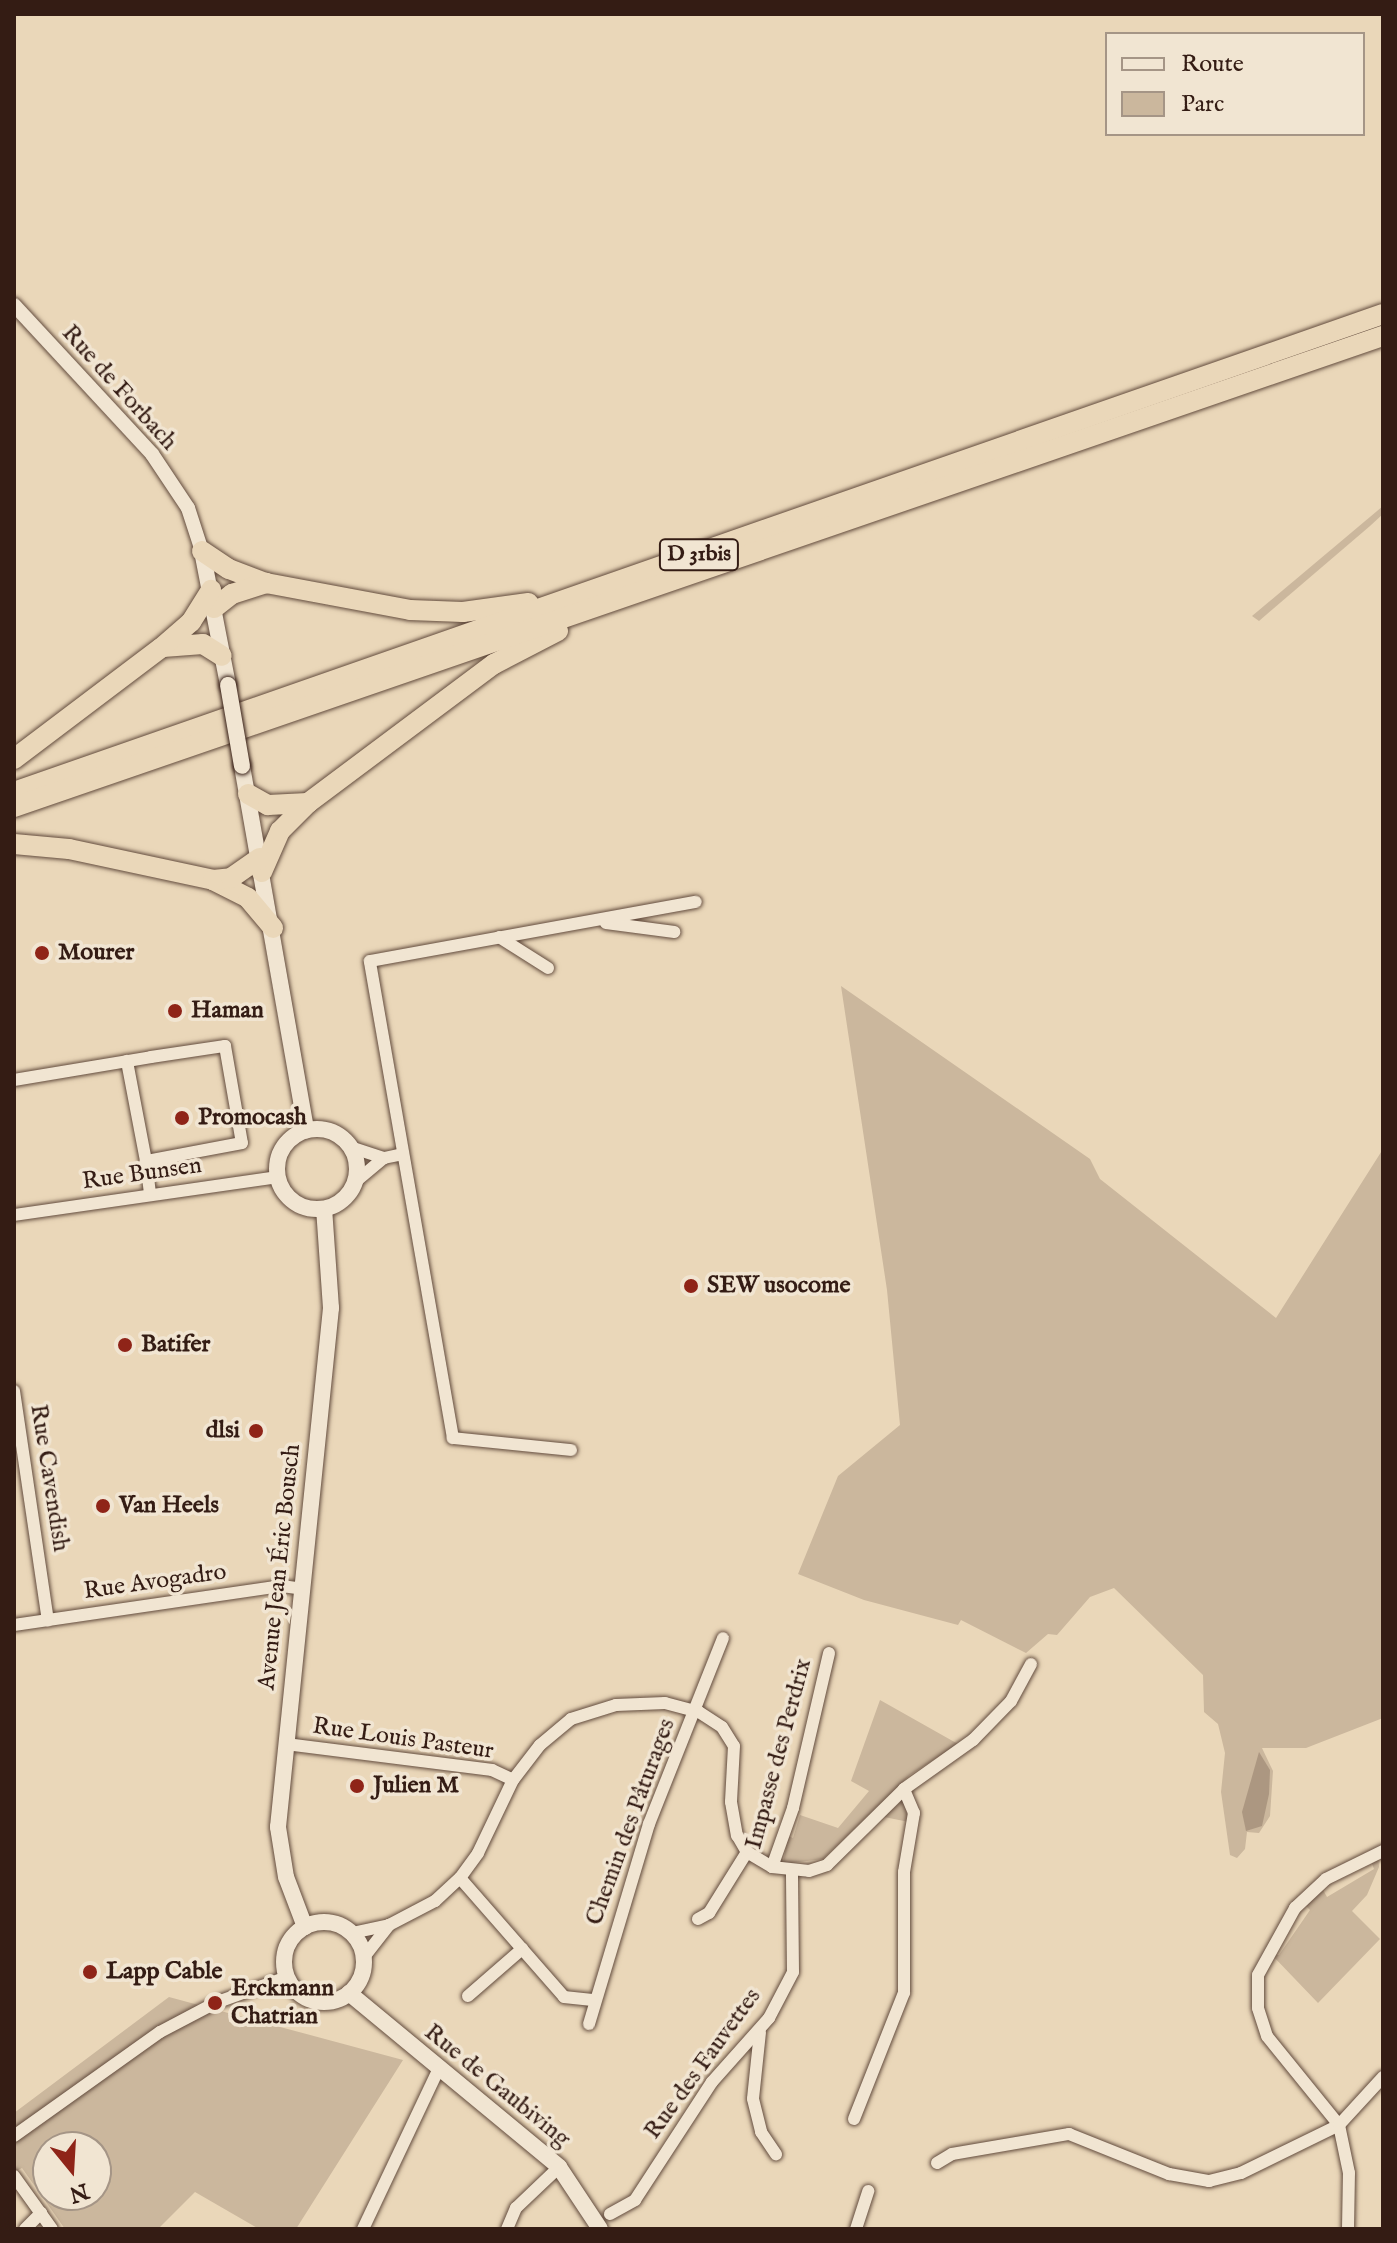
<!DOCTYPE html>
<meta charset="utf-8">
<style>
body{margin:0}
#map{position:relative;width:1397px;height:2243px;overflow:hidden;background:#ead7b9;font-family:"IM FELL English",serif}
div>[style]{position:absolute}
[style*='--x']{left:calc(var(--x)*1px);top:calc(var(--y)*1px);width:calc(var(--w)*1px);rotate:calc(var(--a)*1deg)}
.green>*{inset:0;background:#cbb79d}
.water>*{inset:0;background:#ac9781}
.roads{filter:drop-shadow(0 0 2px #624b3d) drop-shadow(0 0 2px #624b3d)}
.minor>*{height:12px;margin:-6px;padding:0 6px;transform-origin:6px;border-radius:6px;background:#f1e5d2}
.tertiary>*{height:14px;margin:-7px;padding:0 7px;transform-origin:7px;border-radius:7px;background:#f1e5d2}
.secondary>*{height:16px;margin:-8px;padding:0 8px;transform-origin:8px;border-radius:8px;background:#f1e5d2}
.secondary>.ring{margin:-8px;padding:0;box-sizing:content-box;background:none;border:16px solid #f1e5d2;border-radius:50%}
.trunk>*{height:20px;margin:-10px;padding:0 10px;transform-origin:10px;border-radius:10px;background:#ead7b9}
.bridges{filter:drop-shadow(0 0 2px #341c14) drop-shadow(0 0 2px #341c14)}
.secondary-bridge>*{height:16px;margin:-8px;padding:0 8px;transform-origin:8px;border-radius:8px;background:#f1e5d2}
.dots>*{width:22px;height:22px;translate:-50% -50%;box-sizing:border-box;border:4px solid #f1e5d2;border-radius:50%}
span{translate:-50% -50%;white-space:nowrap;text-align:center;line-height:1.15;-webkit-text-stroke:7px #f1e5d2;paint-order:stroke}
.shield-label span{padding:2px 6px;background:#f1e5d2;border:2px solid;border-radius:6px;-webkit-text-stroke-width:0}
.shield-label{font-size:22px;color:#341c14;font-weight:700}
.street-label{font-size:24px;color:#341c14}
.poi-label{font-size:24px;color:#341c14;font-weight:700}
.left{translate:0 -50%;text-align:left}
.right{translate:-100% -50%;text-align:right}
.frame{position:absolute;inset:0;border:16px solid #341c14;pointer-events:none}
.legend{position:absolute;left:1105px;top:32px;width:260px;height:104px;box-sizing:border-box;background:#f1e5d2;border:2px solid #a59586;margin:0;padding:10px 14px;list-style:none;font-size:24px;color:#341c14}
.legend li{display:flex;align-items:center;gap:16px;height:40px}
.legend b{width:40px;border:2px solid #a59586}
.north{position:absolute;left:32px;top:2131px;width:80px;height:80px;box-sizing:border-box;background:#f1e5d2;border:2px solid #a59586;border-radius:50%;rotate:162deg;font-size:22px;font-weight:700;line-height:32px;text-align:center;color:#341c14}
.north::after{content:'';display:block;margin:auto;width:28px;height:36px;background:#8f2418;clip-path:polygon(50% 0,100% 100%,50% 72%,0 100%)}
</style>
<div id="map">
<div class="green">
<i style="clip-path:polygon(1383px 506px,1383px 514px,1370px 526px,1259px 621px,1252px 616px)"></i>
<i style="clip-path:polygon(841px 986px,1090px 1159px,1100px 1179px,1276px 1318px,1383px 1149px,1383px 1718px,1306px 1748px,1262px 1748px,1273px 1771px,1270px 1816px,1259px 1833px,1247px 1832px,1245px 1849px,1237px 1858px,1230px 1855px,1221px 1792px,1225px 1753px,1218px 1724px,1204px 1712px,1203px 1675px,1114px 1588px,1090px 1597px,1057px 1635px,1048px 1634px,1026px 1653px,961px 1620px,958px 1625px,864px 1600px,798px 1574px,838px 1476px,900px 1425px,887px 1290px)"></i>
<i style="clip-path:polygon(880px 1700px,958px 1744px,910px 1775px,823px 1859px,783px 1864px,788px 1836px,793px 1838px,800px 1815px,838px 1828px,869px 1791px,851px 1781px)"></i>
<i style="clip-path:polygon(903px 1800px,909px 1822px,884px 1817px)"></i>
<i style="clip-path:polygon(1378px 1852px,1379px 1867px,1367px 1895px,1352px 1911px,1380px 1939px,1318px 2003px,1271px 1954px,1279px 1955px,1310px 1910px,1305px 1905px,1322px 1888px,1327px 1897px,1374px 1869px,1369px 1855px)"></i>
<i style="clip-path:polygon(evenodd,169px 1997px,403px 2060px,296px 2229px,259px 2229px,195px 2192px,158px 2229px,65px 2229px,22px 2168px,14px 2172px,14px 2113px,169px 1997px,48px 2147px,96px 2147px,96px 2195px,48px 2195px,48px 2147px)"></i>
</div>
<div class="water">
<i style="clip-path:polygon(1259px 1752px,1270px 1770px,1269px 1794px,1262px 1826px,1246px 1831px,1242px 1812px)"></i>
</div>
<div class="roads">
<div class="minor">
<i style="--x:606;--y:923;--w:69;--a:7.5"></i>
<i style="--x:499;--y:937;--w:58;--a:32.3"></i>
<i style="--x:14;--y:1080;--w:139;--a:-9.5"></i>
<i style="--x:151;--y:1057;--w:75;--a:-8.5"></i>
<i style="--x:225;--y:1046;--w:98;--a:80.1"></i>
<i style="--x:242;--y:1143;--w:98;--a:169.4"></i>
<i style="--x:146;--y:1161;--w:102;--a:-100.8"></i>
<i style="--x:350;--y:1147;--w:36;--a:18"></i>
<i style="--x:384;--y:1158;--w:19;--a:-12"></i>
<i style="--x:146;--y:1161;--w:34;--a:83"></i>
<i style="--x:354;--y:1183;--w:39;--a:-40"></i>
<i style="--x:14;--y:1215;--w:266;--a:-8.2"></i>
<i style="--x:14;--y:1391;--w:232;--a:81.6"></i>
<i style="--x:571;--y:1450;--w:119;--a:-174.2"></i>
<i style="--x:453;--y:1438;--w:484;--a:-99.9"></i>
<i style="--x:370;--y:961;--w:331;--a:-10.3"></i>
<i style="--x:14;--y:1625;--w:271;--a:-8.3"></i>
<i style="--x:282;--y:1586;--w:21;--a:8"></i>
<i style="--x:286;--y:1744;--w:208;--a:7.2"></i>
<i style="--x:492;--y:1770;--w:23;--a:25"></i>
<i style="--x:772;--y:1867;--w:63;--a:-70.4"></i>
<i style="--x:793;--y:1808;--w:159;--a:-76.9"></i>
<i style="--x:460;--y:1878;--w:158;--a:48.8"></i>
<i style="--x:564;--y:1997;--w:31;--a:6"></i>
<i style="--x:698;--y:1919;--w:13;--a:-29"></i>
<i style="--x:709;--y:1913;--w:72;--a:-58.1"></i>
<i style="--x:352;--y:1933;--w:38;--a:-12"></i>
<i style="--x:389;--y:1925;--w:52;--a:-27.6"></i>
<i style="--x:435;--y:1901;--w:34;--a:-43"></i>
<i style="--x:460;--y:1878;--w:31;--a:-54"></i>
<i style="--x:478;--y:1853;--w:81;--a:-64.4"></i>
<i style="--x:513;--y:1780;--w:44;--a:-52.4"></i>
<i style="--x:540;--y:1745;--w:40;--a:-40"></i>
<i style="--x:571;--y:1719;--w:47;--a:-17.3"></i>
<i style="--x:616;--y:1705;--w:49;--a:-2.3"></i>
<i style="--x:665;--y:1703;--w:35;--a:15"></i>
<i style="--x:699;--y:1712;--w:27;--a:33"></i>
<i style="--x:722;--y:1727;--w:22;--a:58"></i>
<i style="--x:734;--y:1746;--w:56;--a:93.1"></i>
<i style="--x:731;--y:1802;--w:34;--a:80"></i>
<i style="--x:737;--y:1835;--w:20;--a:60"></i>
<i style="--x:747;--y:1852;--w:29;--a:31"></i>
<i style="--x:772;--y:1867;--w:37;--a:6"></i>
<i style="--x:809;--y:1871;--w:19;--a:-18"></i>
<i style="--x:827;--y:1865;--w:108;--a:-44.6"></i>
<i style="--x:904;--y:1789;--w:85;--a:-35.4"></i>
<i style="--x:973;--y:1740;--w:54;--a:-45.7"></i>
<i style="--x:1011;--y:1701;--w:42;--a:-61.6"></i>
<i style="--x:364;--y:1957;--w:41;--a:-52"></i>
<i style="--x:468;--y:1996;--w:72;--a:-41"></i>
<i style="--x:589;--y:2024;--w:209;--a:-73.3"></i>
<i style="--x:649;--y:1824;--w:200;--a:-68.3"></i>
<i style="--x:760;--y:2032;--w:67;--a:96"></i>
<i style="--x:753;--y:2099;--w:34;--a:76"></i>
<i style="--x:761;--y:2132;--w:27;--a:56"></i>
<i style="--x:854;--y:2119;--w:136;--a:-68.4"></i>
<i style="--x:904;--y:1993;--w:121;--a:-90"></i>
<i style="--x:904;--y:1872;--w:60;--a:-80.4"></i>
<i style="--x:914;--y:1813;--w:26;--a:-113"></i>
<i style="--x:1339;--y:2125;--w:114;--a:-129"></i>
<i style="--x:1267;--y:2036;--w:29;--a:-108"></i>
<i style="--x:1258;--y:2008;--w:33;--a:-90"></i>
<i style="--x:1258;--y:1975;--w:77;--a:-61.1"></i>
<i style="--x:1295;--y:1908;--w:42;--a:-43.1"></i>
<i style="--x:1326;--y:1879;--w:64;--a:-26.2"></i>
<i style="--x:14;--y:2136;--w:179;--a:-35.5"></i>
<i style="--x:160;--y:2032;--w:62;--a:-27.8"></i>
<i style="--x:215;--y:2003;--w:77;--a:-19.9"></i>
<i style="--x:937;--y:2163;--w:17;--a:-31"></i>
<i style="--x:952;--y:2154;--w:119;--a:-9.7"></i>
<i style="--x:1069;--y:2134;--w:108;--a:21.8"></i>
<i style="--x:1169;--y:2174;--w:41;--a:9.9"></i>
<i style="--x:1209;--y:2181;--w:33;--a:-14"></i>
<i style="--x:1241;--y:2173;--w:109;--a:-26.1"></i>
<i style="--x:14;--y:2176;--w:65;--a:54.4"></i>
<i style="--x:610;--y:2214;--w:29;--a:-29"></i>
<i style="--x:635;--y:2200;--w:141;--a:-56.9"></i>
<i style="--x:712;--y:2082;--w:86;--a:-48.3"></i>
<i style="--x:769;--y:2018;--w:52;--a:-62.4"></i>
<i style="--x:793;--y:1972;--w:99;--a:-90.6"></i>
<i style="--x:25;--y:2229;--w:23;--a:-45"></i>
<i style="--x:363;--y:2229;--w:176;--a:-64.7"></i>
<i style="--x:507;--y:2229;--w:23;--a:-67"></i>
<i style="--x:516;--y:2208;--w:59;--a:-43.6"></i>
<i style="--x:856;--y:2229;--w:40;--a:-72"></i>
<i style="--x:1348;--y:2229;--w:56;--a:-89"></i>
<i style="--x:1349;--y:2173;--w:49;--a:-101.8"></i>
<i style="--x:1339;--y:2125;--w:65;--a:-47.5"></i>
</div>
<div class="tertiary">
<i style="--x:14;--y:305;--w:203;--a:47.2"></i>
<i style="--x:152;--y:454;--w:65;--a:56.3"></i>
<i style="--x:188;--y:508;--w:45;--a:72"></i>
</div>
<div class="secondary">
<i style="--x:202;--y:551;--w:136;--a:79"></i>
<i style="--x:242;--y:766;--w:370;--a:80"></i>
<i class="ring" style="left:277px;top:1129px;width:64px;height:64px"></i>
<i class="ring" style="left:284px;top:1922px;width:64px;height:64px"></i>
<i style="--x:305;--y:1927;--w:53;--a:-110.8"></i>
<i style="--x:286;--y:1877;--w:51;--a:-99.1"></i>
<i style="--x:278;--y:1827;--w:522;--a:-84.17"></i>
<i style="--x:331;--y:1308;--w:99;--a:-94"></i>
<i style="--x:349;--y:1993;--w:273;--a:39.6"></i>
<i style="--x:559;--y:2167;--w:74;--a:56.5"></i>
</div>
<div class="trunk">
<i style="--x:202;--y:551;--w:32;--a:34"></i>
<i style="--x:229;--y:569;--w:40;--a:21"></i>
<i style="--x:266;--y:583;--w:147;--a:10.6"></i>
<i style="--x:410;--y:610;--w:53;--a:2.2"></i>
<i style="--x:463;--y:612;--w:66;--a:-7.9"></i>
<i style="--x:214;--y:608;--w:23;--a:-38"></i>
<i style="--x:232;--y:594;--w:36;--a:-18"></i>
<i style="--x:163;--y:647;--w:40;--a:-4.3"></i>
<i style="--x:203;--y:644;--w:22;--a:32"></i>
<i style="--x:14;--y:759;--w:184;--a:-37.1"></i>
<i style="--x:161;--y:648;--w:40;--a:-41"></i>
<i style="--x:191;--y:622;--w:38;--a:-58"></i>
<i style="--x:14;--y:792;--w:1450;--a:-19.25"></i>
<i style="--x:248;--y:794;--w:23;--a:29"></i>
<i style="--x:268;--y:805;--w:40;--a:-2.9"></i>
<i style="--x:308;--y:803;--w:232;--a:-36.8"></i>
<i style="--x:494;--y:664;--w:72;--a:-27.3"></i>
<i style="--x:14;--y:807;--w:1448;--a:-18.99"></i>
<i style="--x:14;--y:844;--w:55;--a:5.2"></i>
<i style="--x:69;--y:849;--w:147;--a:12.1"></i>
<i style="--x:213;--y:880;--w:39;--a:27"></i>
<i style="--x:248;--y:898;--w:39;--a:50"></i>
<i style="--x:262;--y:872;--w:45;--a:-66.3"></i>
<i style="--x:280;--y:831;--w:40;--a:-45"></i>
<i style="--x:213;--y:880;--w:18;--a:-6"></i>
<i style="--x:231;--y:878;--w:35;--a:-35"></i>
</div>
</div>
<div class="bridges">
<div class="secondary-bridge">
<i style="--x:228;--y:685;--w:82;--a:80.2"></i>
</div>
</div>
<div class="dots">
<i style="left:42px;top:953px;background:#8f2418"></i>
<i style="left:175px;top:1011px;background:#8f2418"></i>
<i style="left:182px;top:1118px;background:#8f2418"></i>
<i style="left:691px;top:1286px;background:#8f2418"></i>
<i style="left:125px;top:1345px;background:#8f2418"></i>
<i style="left:256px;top:1431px;background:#8f2418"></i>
<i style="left:103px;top:1506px;background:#8f2418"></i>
<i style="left:357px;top:1786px;background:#8f2418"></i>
<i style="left:90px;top:1972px;background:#8f2418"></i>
<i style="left:215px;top:2003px;background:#8f2418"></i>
</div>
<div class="shield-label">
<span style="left:699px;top:555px">D 31bis</span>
</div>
<div class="street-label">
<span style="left:119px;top:388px;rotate:48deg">Rue de Forbach</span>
<span style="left:142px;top:1174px;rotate:-8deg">Rue Bunsen</span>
<span style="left:49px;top:1478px;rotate:81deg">Rue Cavendish</span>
<span style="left:280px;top:1567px;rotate:-84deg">Avenue Jean Éric Bousch</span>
<span style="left:155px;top:1582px;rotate:-8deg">Rue Avogadro</span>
<span style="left:403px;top:1739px;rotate:8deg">Rue Louis Pasteur</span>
<span style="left:779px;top:1754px;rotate:-75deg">Impasse des Perdrix</span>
<span style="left:631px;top:1822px;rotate:-70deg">Chemin des Pâturages</span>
<span style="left:703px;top:2064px;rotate:-54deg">Rue des Fauvettes</span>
<span style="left:497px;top:2086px;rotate:39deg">Rue de Gaubiving</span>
</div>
<div class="poi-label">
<span class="left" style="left:58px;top:953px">Mourer</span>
<span class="left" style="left:191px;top:1011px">Haman</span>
<span class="left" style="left:198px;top:1118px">Promocash</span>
<span class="left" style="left:707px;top:1286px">SEW usocome</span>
<span class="left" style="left:141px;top:1345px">Batifer</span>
<span class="right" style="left:240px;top:1431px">dlsi</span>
<span class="left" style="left:119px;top:1506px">Van Heels</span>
<span class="left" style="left:373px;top:1786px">Julien M</span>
<span class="left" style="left:106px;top:1972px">Lapp Cable</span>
<span class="left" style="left:231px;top:2003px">Erckmann<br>Chatrian</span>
</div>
<div class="frame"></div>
<ul class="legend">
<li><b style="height:10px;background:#f1e5d2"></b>Route</li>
<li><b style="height:22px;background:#cbb79d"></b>Parc</li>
</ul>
<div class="north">N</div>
</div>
